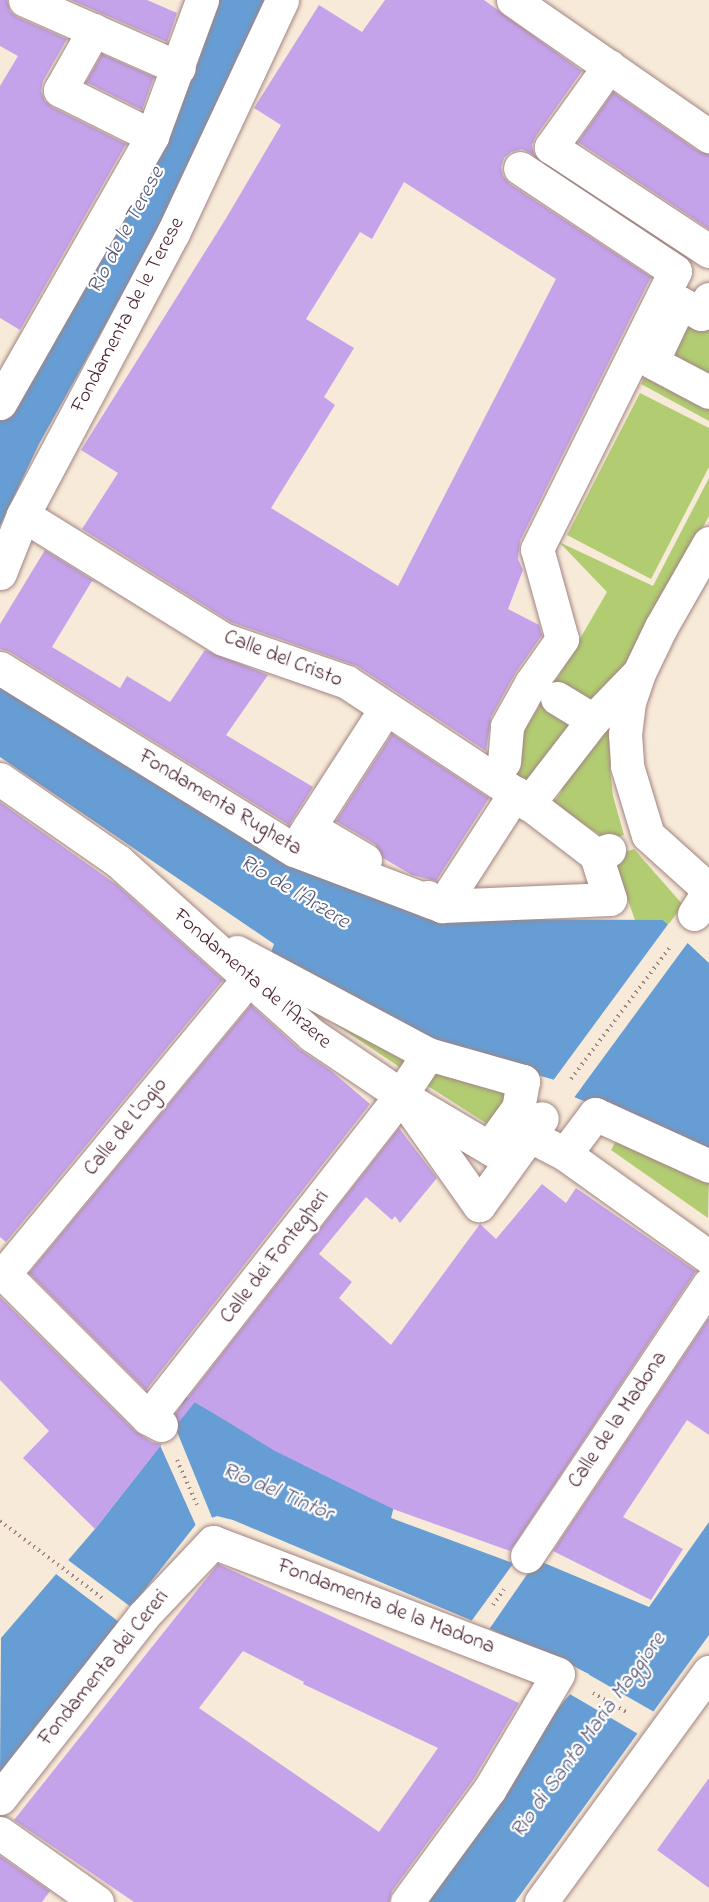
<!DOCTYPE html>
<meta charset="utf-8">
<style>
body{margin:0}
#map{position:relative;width:709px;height:1902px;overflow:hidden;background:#f8ead8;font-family:"Indie Flower",sans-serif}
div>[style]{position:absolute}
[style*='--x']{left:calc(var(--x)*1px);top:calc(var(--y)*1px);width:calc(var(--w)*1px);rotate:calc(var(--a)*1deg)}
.green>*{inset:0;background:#b2cc72}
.water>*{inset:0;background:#669dd4}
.pier>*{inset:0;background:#f8ead8}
.building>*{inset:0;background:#c5a3eb}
.path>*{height:4px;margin-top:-2px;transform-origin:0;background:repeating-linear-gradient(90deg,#a18482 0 1.5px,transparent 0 6px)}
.roads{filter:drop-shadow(0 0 2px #a18482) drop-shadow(0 0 2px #a18482)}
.street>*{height:33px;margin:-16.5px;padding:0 16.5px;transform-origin:16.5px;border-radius:16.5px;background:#fff}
span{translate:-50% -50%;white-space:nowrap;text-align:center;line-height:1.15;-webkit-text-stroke:4.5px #fff;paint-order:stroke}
.street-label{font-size:21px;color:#4a1f2b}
.water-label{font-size:22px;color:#575877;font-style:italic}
</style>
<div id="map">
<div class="green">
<i style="clip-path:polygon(685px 316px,709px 323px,709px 385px,662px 360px)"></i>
<i style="clip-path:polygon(649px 369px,709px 400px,709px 421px,641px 384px)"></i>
<i style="clip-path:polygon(640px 393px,709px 428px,709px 467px,651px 579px,567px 535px)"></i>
<i style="clip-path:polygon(709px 478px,709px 516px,616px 689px,596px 710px,555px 682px,607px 592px,559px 542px,653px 586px)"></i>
<i style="clip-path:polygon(544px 699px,587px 721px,530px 792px,515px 779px,524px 730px)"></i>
<i style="clip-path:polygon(612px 711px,610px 768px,613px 796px,624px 835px,608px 840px,553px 804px,562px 791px,559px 788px)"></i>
<i style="clip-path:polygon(634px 849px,683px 905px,668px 925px,663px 920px,635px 920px,612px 856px)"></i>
<i style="clip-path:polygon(340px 1015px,417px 1056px,407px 1072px,335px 1024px)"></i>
<i style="clip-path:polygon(432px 1062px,513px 1094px,489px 1125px,420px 1081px)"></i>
<i style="clip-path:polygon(620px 1134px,709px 1175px,708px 1218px,611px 1150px)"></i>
</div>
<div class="water">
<i style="clip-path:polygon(211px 0,268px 0,151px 243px,39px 444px,0 526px,0 415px)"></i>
<i style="clip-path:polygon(0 675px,291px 860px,427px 919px,663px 920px,709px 963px,709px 1151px,574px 1097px,581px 1088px,422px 1040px,270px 955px,274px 944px,0 757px)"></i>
<i style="clip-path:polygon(186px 1397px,304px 1465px,373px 1499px,394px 1506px,391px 1518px,526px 1568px,537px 1560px,649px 1607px,709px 1522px,709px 1635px,515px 1902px,419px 1902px,563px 1702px,589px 1674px,468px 1619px,233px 1520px,217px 1516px,197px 1523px,0 1774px,1px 1638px,95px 1529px,160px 1446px)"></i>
</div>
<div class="pier">
<i style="clip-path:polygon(669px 923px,689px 941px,573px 1099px,572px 1096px,576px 1089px,552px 1082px)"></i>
<i style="clip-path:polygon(171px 1417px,213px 1520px,197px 1528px,159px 1443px)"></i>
<i style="clip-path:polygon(68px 1560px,135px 1610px,123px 1625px,56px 1574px)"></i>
<i style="clip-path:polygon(537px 1560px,488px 1631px,470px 1623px,515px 1561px)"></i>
<i style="clip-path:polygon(572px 1665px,656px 1713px,640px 1735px,568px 1693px,584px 1674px,571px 1667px)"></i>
</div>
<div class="building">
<i style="clip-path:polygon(0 0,7px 0,10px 11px,17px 17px,67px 39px,43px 81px,41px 91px,45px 101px,52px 107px,126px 144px,20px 330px,0 318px,0 86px,18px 56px,0 46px)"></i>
<i style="clip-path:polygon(71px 0,147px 0,177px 13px,167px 42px)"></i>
<i style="clip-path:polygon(evenodd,385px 0,484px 0,582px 71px,536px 136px,532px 145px,534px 155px,522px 149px,511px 152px,504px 158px,501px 167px,503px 176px,510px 184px,651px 277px,520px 541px,518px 559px,523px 570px,508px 609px,539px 625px,542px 635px,516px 672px,491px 717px,486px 751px,357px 666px,231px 622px,82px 529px,118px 473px,81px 450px,225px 220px,281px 125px,254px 108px,319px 5px,362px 32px,385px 0,404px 182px,556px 279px,398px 586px,271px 508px,335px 405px,324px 397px,354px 348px,306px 319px,360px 232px,372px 239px,404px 182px)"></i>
<i style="clip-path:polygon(102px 54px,154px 77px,142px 110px,86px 82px)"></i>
<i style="clip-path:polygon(613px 92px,698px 151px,709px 154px,709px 229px,578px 142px)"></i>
<i style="clip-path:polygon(45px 550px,99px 584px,92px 581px,52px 647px,120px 688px,127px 676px,170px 702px,205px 650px,268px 675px,226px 735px,313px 787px,289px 825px,10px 652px,0 649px,0 624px)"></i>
<i style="clip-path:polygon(392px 734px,489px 798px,436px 881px,412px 875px,383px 858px,375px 844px,336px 821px)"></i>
<i style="clip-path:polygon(0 802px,117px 885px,223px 980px,6px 1242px,0 1237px)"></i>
<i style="clip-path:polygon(251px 1005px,299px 1049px,330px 1070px,370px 1104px,146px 1390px,29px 1273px)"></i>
<i style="clip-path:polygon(399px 1128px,437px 1178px,400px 1223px,395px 1216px,392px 1220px,366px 1197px,319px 1254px,352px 1282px,339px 1298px,391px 1345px,480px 1224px,496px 1239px,542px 1184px,566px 1203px,576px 1188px,696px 1271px,510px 1551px,393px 1509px,275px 1451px,195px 1402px,179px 1422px,175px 1414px)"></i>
<i style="clip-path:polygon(0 1297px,135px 1431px,152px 1442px,162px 1444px,95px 1529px,23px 1458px,49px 1431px,0 1380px)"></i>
<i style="clip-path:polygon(709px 1318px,709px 1435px,687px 1420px,623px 1517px,683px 1549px,651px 1600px,553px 1551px)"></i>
<i style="clip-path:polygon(evenodd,218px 1564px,519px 1703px,473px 1780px,392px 1891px,389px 1902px,134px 1902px,14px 1820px,218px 1564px,243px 1651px,304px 1682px,303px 1684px,438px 1748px,379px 1832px,199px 1708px,243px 1651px)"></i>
<i style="clip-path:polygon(709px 1778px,709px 1888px,657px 1850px)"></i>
<i style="clip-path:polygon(0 1856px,50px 1891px,42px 1902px,0 1902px)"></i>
</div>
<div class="path">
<i style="--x:571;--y:1079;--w:166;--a:-53.1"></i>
<i style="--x:177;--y:1460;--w:49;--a:66"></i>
<i style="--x:0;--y:1521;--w:131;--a:37"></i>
<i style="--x:493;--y:1605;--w:19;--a:-55"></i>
<i style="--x:593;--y:1693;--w:40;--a:29.7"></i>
</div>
<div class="roads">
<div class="street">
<i style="--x:25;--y:0;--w:168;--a:23.8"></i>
<i style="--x:513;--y:0;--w:239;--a:34.8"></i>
<i style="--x:94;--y:30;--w:69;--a:119.5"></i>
<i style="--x:60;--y:90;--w:103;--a:26.6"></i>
<i style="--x:609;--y:66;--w:100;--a:125.6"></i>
<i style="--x:551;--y:147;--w:189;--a:33.4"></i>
<i style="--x:709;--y:299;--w:17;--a:118"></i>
<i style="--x:701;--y:314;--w:24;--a:-152"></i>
<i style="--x:680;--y:303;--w:65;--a:115.4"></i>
<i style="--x:652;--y:362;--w:64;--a:27.8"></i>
<i style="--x:0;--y:403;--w:307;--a:-60.3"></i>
<i style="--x:152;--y:136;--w:145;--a:-69.8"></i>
<i style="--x:23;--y:515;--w:235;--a:31.8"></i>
<i style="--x:223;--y:639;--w:131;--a:19.1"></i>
<i style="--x:347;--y:682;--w:201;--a:33.5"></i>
<i style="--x:515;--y:793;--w:102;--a:37.4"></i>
<i style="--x:709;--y:543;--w:97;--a:119.7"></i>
<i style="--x:661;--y:627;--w:51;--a:115.6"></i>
<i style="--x:639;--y:673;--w:31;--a:109"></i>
<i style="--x:629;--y:702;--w:32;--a:97"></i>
<i style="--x:625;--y:734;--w:32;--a:86"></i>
<i style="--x:627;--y:766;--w:72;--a:73.1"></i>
<i style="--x:648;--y:835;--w:82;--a:42"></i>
<i style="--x:0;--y:573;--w:62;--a:-68.4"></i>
<i style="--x:23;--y:515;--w:319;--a:-62"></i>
<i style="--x:173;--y:233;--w:257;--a:-64.9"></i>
<i style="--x:0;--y:668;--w:346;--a:31.8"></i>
<i style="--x:294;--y:850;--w:158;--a:20.7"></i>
<i style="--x:442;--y:906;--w:168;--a:-2.4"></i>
<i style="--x:610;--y:899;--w:46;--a:-107.7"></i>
<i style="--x:596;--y:855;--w:14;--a:-21"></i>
<i style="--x:557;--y:698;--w:42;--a:31.4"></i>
<i style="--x:504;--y:762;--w:36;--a:-85"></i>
<i style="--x:507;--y:726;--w:49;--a:-60.8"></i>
<i style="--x:531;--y:683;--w:54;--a:-54.8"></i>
<i style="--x:562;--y:639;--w:93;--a:-105.5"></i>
<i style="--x:537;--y:549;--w:310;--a:-63.6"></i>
<i style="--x:675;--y:271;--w:186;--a:-146.4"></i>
<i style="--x:0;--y:779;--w:144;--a:34.8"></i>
<i style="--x:118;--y:861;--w:261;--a:41.9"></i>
<i style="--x:312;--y:1035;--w:107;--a:34"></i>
<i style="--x:401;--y:1095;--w:135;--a:54.7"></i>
<i style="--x:479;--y:1205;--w:107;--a:-54.1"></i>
<i style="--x:528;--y:804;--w:106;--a:-52.3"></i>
<i style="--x:593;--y:720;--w:62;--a:-45.7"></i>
<i style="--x:309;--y:827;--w:65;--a:30.5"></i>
<i style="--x:297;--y:846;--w:164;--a:-57.2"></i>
<i style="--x:428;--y:897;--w:17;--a:33"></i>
<i style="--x:442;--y:906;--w:135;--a:-57.1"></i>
<i style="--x:694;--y:914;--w:27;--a:-57"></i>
<i style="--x:237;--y:952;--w:217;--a:28.1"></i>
<i style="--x:428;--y:1054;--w:99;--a:15.9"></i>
<i style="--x:523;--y:1081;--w:27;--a:100"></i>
<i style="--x:518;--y:1108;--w:49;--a:125.9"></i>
<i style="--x:415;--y:1104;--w:108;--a:30.6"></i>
<i style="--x:511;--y:1126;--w:61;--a:27.4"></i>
<i style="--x:565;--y:1154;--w:177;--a:35.6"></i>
<i style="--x:565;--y:1154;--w:50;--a:-53.1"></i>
<i style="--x:595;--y:1114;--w:125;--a:24.5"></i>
<i style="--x:148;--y:1418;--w:410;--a:-51.9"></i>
<i style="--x:401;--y:1095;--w:49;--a:-56.6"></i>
<i style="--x:161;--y:1425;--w:15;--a:-152"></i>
<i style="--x:148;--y:1418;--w:204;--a:-135"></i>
<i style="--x:4;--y:1274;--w:383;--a:-50.4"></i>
<i style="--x:248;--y:979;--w:18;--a:-61"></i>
<i style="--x:527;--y:1556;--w:327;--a:-56.2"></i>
<i style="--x:0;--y:1798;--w:231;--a:-51.8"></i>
<i style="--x:143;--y:1616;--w:102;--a:-46.6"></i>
<i style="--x:213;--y:1542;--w:369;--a:20.9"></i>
<i style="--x:558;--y:1674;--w:135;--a:120.7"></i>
<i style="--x:489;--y:1790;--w:139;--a:126.2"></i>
<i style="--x:0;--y:1833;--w:119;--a:35.4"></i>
<i style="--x:541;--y:1902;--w:285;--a:-53.9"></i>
</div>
</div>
<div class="street-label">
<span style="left:128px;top:315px;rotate:-62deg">Fondamenta de le Terese</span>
<span style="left:283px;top:659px;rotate:21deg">Calle del Cristo</span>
<span style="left:220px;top:803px;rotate:31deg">Fondamenta Rugheta</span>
<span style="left:252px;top:979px;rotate:41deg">Fondamenta de l'Arzere</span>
<span style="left:126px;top:1127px;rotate:-51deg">Calle de L'Ogio</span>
<span style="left:275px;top:1257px;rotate:-52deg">Calle dei Fontegheri</span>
<span style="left:618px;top:1420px;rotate:-56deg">Calle de la Madona</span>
<span style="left:386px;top:1607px;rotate:21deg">Fondamenta de la Madona</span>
<span style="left:104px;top:1668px;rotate:-51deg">Fondamenta dei Cereri</span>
</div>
<div class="water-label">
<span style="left:127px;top:231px;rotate:-62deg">Rio de le Terese</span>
<span style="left:294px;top:893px;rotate:31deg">Rio de l'Arzere</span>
<span style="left:277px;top:1493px;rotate:23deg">Rio del Tintòr</span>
<span style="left:589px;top:1736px;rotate:-54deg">Rio di Santa Maria Maggiore</span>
</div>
</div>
